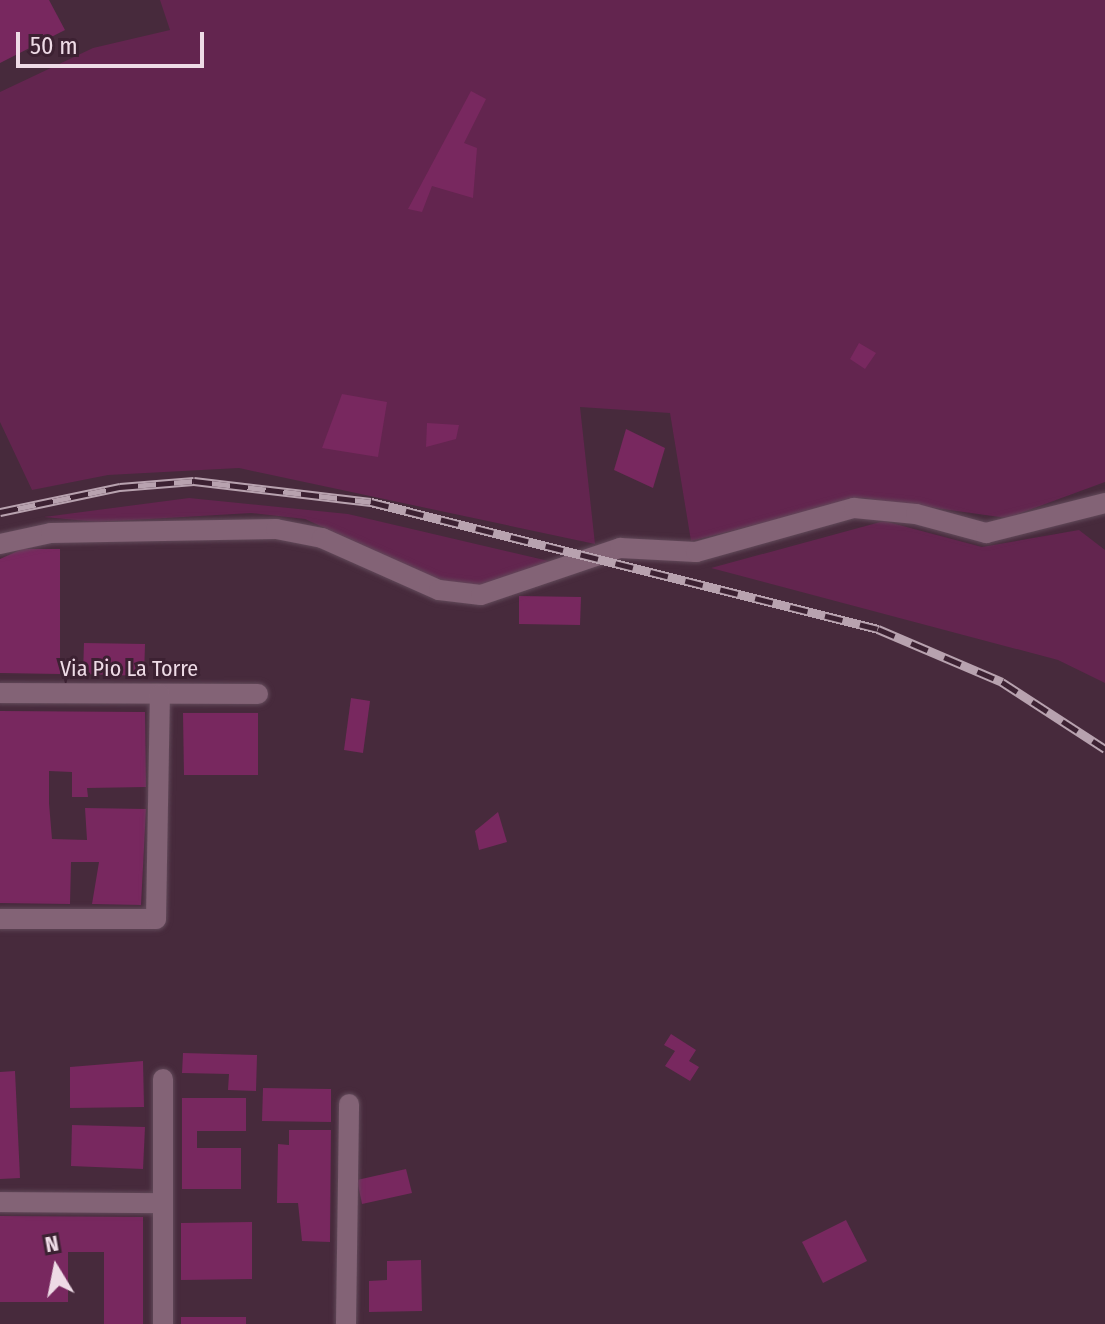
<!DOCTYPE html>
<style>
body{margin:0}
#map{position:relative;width:1105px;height:1324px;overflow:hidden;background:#472a3c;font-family:"Fira Sans Condensed",sans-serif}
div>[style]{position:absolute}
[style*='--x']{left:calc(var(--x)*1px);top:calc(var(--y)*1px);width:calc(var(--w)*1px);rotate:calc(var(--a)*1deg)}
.green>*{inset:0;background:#63254f}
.building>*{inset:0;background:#78285f}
.roads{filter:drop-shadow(0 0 2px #624a5a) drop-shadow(0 0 2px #624a5a)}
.street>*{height:20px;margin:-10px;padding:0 10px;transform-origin:10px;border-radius:10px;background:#836376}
.rail>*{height:9px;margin-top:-4.5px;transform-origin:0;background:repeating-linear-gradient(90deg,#3c2132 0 18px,#b8a2af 0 36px);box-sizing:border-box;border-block:2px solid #b8a2af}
span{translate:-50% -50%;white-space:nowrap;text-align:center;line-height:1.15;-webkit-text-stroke:6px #3c2132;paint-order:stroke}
.street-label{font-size:22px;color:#eedbe6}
.north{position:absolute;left:16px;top:1228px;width:80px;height:80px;-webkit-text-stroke:6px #3c2132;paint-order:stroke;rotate:350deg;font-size:22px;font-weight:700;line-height:32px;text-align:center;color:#eedbe6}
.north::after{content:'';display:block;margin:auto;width:28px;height:36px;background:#eedbe6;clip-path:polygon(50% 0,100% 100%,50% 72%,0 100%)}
.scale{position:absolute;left:16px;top:32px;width:188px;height:36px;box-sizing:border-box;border:4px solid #eedbe6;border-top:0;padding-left:10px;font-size:24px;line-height:28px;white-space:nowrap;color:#eedbe6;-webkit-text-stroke:6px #3c2132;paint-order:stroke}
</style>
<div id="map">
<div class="green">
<i style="clip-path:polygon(160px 0,1105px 0,1105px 482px,1007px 518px,863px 498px,691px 541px,670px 413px,580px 407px,595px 544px,239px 468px,108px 475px,32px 490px,0 422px,0 92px,93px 48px,170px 30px)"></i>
<i style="clip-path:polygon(189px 498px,348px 514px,553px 562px,478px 588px,455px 587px,305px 519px,251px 513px,98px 522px,44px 517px)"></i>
<i style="clip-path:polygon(884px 521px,982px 547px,1079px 530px,1105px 550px,1105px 683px,1058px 660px,711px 568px)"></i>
</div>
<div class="building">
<i style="clip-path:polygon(0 0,49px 0,65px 30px,0 63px)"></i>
<i style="clip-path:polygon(471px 91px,486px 99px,464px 143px,477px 148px,473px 198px,432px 186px,422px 212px,408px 209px)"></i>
<i style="clip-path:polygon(859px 343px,876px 353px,865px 369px,850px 359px)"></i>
<i style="clip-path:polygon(342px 394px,387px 402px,378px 457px,322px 448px)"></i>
<i style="clip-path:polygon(427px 423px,459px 425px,456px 439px,426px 447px)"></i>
<i style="clip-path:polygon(626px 429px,665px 448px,653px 488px,614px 470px)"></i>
<i style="clip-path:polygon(22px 549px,60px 549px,60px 674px,0 673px,0 559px)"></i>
<i style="clip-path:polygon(519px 596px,581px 597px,580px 625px,519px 624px)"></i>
<i style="clip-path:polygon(84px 643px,145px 644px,144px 676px,83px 674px)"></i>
<i style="clip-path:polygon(351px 698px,370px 701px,363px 753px,344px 750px)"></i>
<i style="clip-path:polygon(0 711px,145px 712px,146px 787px,87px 788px,88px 797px,72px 797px,72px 772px,49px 771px,49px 803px,52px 839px,87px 840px,85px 808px,146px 809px,141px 905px,92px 904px,99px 862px,71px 862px,70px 904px,0 903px)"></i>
<i style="clip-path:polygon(183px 713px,258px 713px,258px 775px,184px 775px)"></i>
<i style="clip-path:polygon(498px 812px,507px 842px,479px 850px,475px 831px)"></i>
<i style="clip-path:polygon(671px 1034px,696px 1050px,689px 1061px,699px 1067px,690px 1081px,665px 1066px,675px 1051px,664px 1045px)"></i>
<i style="clip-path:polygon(183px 1053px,257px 1055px,256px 1091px,228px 1090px,229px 1074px,182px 1073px)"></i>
<i style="clip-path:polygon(143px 1061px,144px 1107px,70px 1108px,70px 1067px)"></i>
<i style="clip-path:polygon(15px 1071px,20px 1178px,0 1179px,0 1072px)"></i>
<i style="clip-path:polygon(263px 1088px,331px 1089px,331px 1122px,262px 1121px)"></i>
<i style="clip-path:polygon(182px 1098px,246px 1098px,246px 1131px,197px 1131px,197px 1148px,241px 1148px,241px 1189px,182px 1189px)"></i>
<i style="clip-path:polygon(72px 1125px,145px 1127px,143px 1169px,71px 1166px)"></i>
<i style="clip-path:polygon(289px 1130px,331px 1130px,330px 1242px,302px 1241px,298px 1203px,277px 1203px,278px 1144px,289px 1145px)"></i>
<i style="clip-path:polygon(406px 1169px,412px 1193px,362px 1204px,357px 1180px)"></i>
<i style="clip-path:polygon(0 1216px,143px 1217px,143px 1324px,104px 1324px,104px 1252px,68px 1252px,68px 1302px,0 1302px)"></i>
<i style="clip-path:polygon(846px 1220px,867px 1261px,823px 1283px,802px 1242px)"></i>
<i style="clip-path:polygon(252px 1222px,252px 1279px,181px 1280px,181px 1223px)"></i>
<i style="clip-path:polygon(421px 1260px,422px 1311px,369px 1312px,369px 1281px,387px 1280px,387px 1261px)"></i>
<i style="clip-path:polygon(181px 1317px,246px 1317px,246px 1324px,181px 1324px)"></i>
</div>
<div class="roads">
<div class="street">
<i style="--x:0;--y:544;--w:52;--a:-12.2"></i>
<i style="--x:51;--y:533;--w:225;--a:-1"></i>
<i style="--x:276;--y:529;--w:47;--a:11.1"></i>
<i style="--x:322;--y:538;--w:128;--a:24"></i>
<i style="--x:439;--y:590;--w:42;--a:6.8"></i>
<i style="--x:481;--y:595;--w:147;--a:-18.7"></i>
<i style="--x:620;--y:548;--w:76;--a:3"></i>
<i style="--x:696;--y:552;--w:164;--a:-15.6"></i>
<i style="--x:854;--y:508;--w:62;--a:5.5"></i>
<i style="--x:916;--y:514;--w:73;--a:15.2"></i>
<i style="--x:986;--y:533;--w:123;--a:-14.1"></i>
<i style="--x:0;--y:693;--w:258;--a:0.2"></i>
<i style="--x:0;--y:919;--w:156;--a:0"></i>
<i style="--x:156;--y:919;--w:225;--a:-89"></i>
<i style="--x:0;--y:1202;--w:162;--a:0.4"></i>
<i style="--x:163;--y:1324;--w:245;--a:-90"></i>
<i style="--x:346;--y:1324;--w:220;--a:-89.2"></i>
</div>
</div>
<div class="rail">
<i style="--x:0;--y:512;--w:123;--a:-11.8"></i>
<i style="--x:120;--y:487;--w:74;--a:-4.6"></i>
<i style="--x:194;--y:481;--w:178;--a:6.8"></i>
<i style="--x:371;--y:502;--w:523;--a:14.06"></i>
<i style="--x:878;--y:629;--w:135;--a:23.1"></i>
<i style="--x:1002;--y:682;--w:123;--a:33"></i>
</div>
<div class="street-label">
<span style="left:129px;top:669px">Via Pio La Torre</span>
</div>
<div class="north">N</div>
<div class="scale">50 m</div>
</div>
